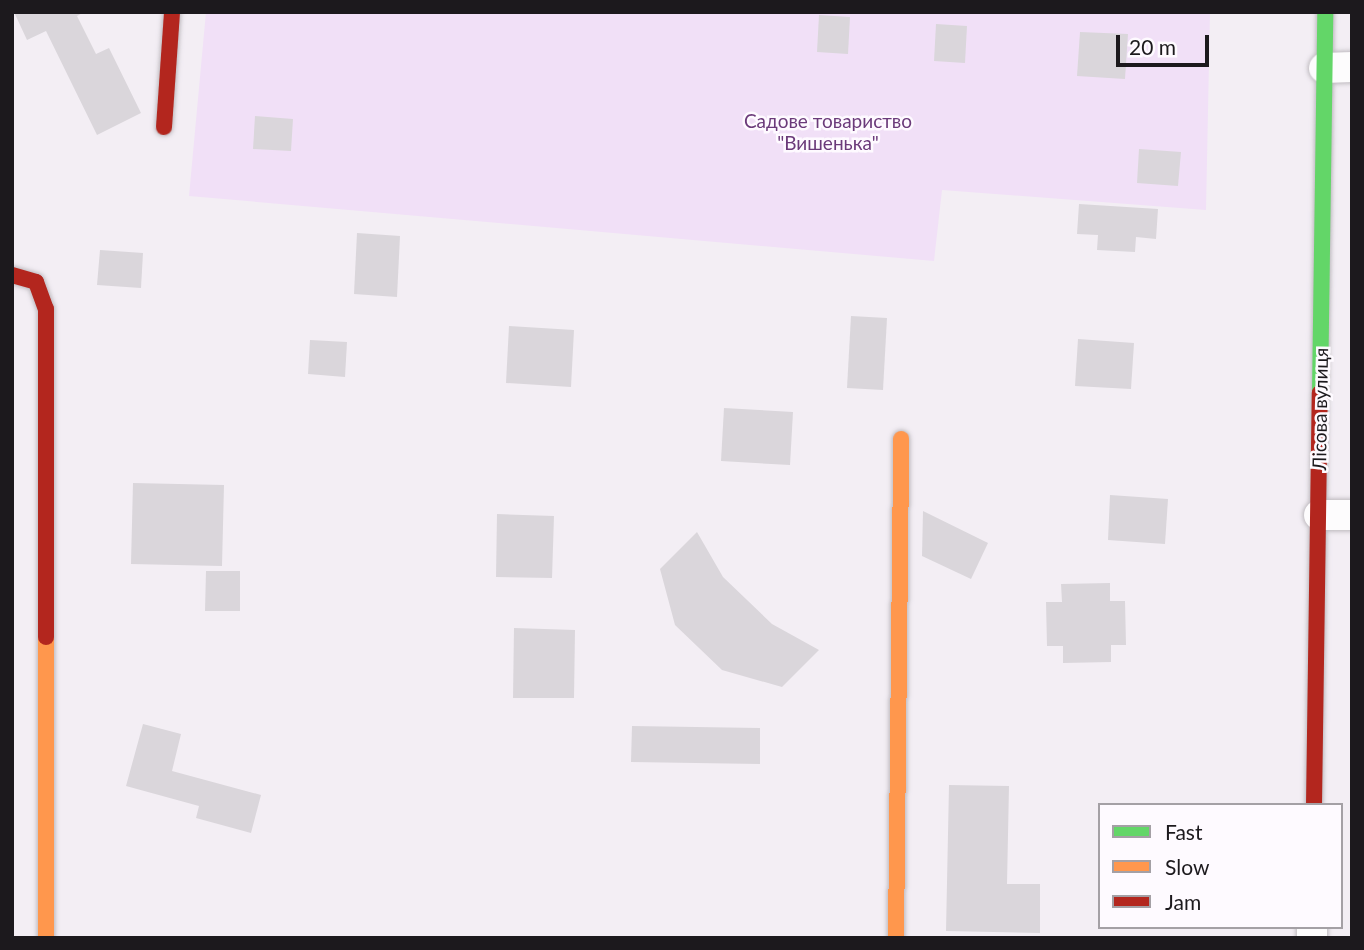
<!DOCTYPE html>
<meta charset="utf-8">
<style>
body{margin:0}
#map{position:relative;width:1364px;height:950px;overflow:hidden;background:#f3eef4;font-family:Lato,sans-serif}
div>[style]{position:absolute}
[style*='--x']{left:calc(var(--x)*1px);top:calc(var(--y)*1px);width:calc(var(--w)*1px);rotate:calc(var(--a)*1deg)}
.green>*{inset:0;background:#f1e0f7}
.building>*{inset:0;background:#dad6db}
.roads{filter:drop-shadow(0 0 2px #bfbbc0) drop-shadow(0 0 2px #bfbbc0)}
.street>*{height:30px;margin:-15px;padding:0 15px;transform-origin:15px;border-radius:15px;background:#fdfcfd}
.fast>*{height:16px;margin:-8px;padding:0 8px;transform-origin:8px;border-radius:8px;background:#63d668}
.slow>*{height:16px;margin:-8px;padding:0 8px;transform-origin:8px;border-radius:8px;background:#ff974d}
.jam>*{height:16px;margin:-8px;padding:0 8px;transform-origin:8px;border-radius:8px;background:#b3261e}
span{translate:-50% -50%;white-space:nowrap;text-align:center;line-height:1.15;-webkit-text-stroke:5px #fefaff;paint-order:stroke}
.park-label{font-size:19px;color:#6b3a7a}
.street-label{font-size:19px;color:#1c191d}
.frame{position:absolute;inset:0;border:14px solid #1c191d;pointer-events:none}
.legend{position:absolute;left:1098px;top:803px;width:245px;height:126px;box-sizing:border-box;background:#fefaff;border:2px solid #a4a0a5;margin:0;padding:9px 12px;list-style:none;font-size:21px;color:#1c191d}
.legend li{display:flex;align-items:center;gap:14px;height:35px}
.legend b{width:35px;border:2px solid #a4a0a5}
.scale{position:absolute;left:1116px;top:35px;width:93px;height:32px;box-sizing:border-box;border:4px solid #1c191d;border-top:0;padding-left:9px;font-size:21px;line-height:24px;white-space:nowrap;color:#1c191d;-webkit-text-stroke:5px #fefaff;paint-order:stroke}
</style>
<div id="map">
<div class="green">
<i style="clip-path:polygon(206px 12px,1210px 12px,1206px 210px,942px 190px,934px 261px,189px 196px)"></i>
</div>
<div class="building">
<i style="clip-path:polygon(14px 12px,84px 12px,77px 16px,96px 54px,109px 48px,141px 113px,97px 135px,46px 31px,27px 40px)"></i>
<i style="clip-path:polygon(819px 15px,850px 17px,848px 54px,817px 52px)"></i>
<i style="clip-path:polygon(936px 24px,967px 26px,965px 63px,934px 61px)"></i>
<i style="clip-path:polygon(1080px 32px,1128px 34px,1125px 79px,1077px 76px)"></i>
<i style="clip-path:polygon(255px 116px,293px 119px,291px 151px,253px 149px)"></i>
<i style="clip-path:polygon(1139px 149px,1181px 152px,1178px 186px,1137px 183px)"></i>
<i style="clip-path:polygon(1079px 204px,1158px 209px,1156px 239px,1136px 237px,1135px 252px,1097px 250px,1098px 235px,1077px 234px)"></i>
<i style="clip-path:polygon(357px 233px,400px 236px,397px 297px,354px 294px)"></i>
<i style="clip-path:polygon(100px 250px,143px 253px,141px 288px,97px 285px)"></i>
<i style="clip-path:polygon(851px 316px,887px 318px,883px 390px,847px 388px)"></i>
<i style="clip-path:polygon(509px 326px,574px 330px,571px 387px,506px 383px)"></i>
<i style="clip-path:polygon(1078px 339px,1134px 343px,1131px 389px,1075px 386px)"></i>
<i style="clip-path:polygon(310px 340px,347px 342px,345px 377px,308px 374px)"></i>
<i style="clip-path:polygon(724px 408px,793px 412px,790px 465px,721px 461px)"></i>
<i style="clip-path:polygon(133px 483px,224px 485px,222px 566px,131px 564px)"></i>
<i style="clip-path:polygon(1110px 495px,1168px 499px,1165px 544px,1108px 540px)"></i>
<i style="clip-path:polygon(923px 511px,988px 543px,971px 579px,922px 556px)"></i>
<i style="clip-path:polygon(497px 514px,554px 516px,552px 578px,496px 577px)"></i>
<i style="clip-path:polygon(697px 532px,723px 577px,772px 624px,819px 650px,782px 687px,722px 670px,675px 625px,660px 569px)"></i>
<i style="clip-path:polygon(206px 571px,240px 571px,240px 611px,205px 611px)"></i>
<i style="clip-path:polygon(1110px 583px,1110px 601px,1125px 601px,1126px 645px,1111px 645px,1111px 662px,1063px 663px,1063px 646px,1047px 646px,1046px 602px,1062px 602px,1061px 584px)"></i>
<i style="clip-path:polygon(514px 628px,575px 630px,574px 698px,513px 698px)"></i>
<i style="clip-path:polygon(143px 724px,181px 734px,172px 771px,261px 795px,251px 833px,196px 818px,199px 806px,126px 786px)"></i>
<i style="clip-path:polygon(632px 726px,760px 728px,760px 764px,631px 762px)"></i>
<i style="clip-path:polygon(949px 785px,1009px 786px,1007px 884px,1040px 884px,1040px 933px,946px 931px)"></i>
</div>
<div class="roads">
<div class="street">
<i style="--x:1324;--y:68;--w:28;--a:-2"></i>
<i style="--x:1319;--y:515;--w:33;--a:0"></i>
<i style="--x:1312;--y:938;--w:11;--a:-90"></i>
</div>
<div class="fast">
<i style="--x:1320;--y:393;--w:381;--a:-89.2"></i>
</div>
<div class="slow">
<i style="--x:46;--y:637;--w:301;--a:90"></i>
<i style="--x:896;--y:938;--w:499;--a:-89.4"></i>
</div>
<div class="jam">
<i style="--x:164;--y:127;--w:115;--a:-86"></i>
<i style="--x:12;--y:275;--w:25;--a:16"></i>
<i style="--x:36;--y:282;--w:29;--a:70"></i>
<i style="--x:46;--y:309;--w:328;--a:90"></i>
<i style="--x:1314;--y:805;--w:412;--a:-89.2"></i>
</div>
</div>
<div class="park-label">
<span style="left:828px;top:132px">Садове товариство<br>"Вишенька"</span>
</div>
<div class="street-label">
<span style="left:1320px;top:409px;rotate:-89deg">Лісова вулиця</span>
</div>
<div class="frame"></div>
<ul class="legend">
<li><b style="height:9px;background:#63d668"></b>Fast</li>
<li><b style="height:9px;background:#ff974d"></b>Slow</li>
<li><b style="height:9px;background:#b3261e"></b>Jam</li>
</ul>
<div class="scale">20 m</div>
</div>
